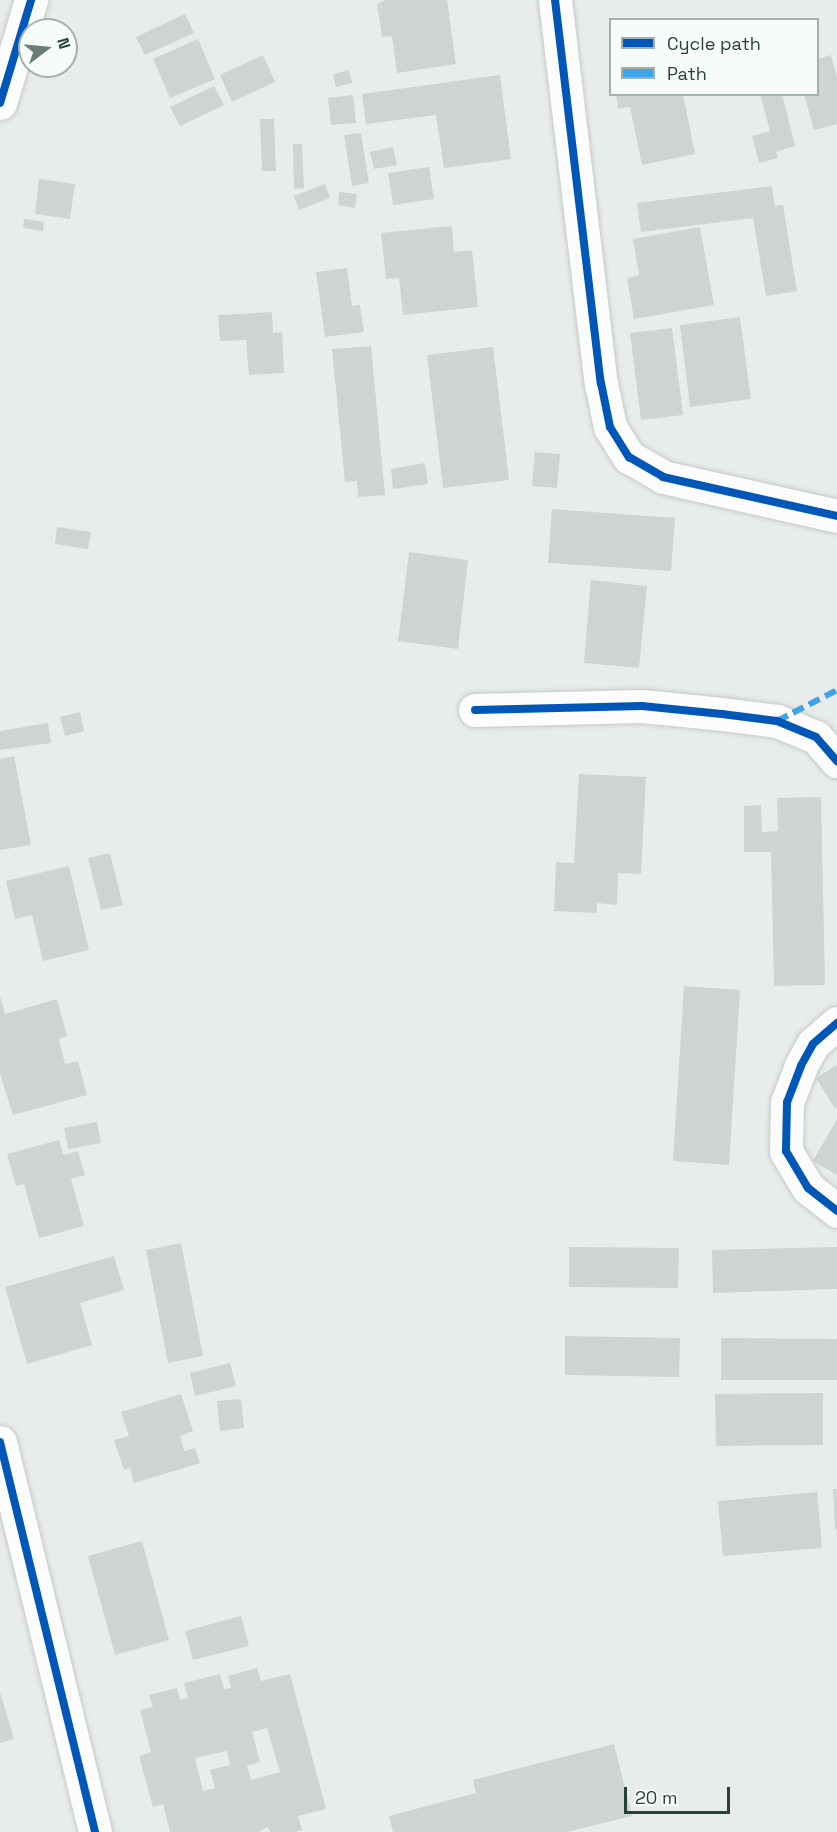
<!DOCTYPE html>
<style>
body{margin:0}
#map{position:relative;width:837px;height:1832px;overflow:hidden;background:#e8edeb;font-family:"Space Grotesk",sans-serif}
div>[style]{position:absolute}
[style*='--x']{left:calc(var(--x)*1px);top:calc(var(--y)*1px);width:calc(var(--w)*1px);rotate:calc(var(--a)*1deg)}
.building>*{inset:0;background:#cfd4d2}
.roads{filter:drop-shadow(0 0 2px #c5cac8) drop-shadow(0 0 2px #c5cac8)}
.street>*{height:33px;margin:-16.5px;padding:0 16.5px;transform-origin:16.5px;border-radius:16.5px;background:#fcfcfc}
.quiet>*{height:6px;margin-top:-3px;transform-origin:0;background:repeating-linear-gradient(90deg,#3ea4ec 0 12px,transparent 0 18px)}
.cycleway>*{height:8px;margin:-4px;padding:0 4px;transform-origin:4px;border-radius:4px;background:#0057b8}
span{translate:-50% -50%;white-space:nowrap;text-align:center;line-height:1.15;-webkit-text-stroke:4.5px #f7fbf9;paint-order:stroke}
.legend{position:absolute;left:609px;top:18px;width:210px;height:78px;box-sizing:border-box;background:#f7fbf9;border:2px solid #a3b1ad;margin:0;padding:8px 10px;list-style:none;font-size:18px;color:#24423a}
.legend li{display:flex;align-items:center;gap:12px;height:30px}
.legend b{width:30px;border:2px solid #a3b1ad}
.north{position:absolute;left:18px;top:18px;width:60px;height:60px;box-sizing:border-box;background:#f7fbf9;border:2px solid #a3b1ad;border-radius:50%;rotate:74deg;font-size:16px;font-weight:700;line-height:24px;text-align:center;color:#24423a}
.north::after{content:'';display:block;margin:auto;width:21px;height:27px;background:#697e78;clip-path:polygon(50% 0,100% 100%,50% 72%,0 100%)}
.scale{position:absolute;left:624px;top:1787px;width:106px;height:27px;box-sizing:border-box;border:3px solid #24423a;border-top:0;padding-left:8px;font-size:18px;line-height:21px;white-space:nowrap;color:#24423a;-webkit-text-stroke:4px #f7fbf9;paint-order:stroke}
</style>
<div id="map">
<div class="building">
<i style="clip-path:polygon(385px 0,447px 0,456px 64px,397px 73px,392px 36px,382px 37px,377px 4px)"></i>
<i style="clip-path:polygon(185px 14px,194px 33px,145px 55px,136px 37px)"></i>
<i style="clip-path:polygon(198px 39px,215px 79px,170px 98px,153px 59px)"></i>
<i style="clip-path:polygon(263px 55px,275px 82px,232px 102px,220px 75px)"></i>
<i style="clip-path:polygon(831px 55px,837px 78px,837px 124px,814px 130px,804px 94px,818px 94px,818px 59px)"></i>
<i style="clip-path:polygon(349px 70px,352px 83px,336px 87px,333px 74px)"></i>
<i style="clip-path:polygon(500px 75px,511px 159px,444px 168px,436px 115px,366px 124px,362px 94px)"></i>
<i style="clip-path:polygon(214px 86px,224px 105px,180px 126px,170px 107px)"></i>
<i style="clip-path:polygon(616px 94px,683px 94px,695px 154px,642px 165px,630px 107px,618px 109px)"></i>
<i style="clip-path:polygon(760px 94px,782px 94px,795px 146px,776px 152px,778px 158px,759px 163px,752px 136px,770px 131px)"></i>
<i style="clip-path:polygon(353px 95px,356px 123px,331px 125px,328px 98px)"></i>
<i style="clip-path:polygon(260px 119px,274px 119px,276px 171px,262px 171px)"></i>
<i style="clip-path:polygon(361px 133px,369px 183px,352px 186px,344px 135px)"></i>
<i style="clip-path:polygon(293px 144px,302px 144px,304px 188px,294px 189px)"></i>
<i style="clip-path:polygon(393px 147px,397px 165px,374px 169px,370px 152px)"></i>
<i style="clip-path:polygon(429px 167px,434px 199px,393px 205px,388px 173px)"></i>
<i style="clip-path:polygon(39px 179px,75px 184px,70px 219px,35px 214px)"></i>
<i style="clip-path:polygon(325px 184px,330px 198px,299px 210px,294px 196px)"></i>
<i style="clip-path:polygon(772px 186px,775px 206px,783px 205px,797px 291px,766px 296px,753px 218px,641px 232px,637px 203px)"></i>
<i style="clip-path:polygon(339px 192px,357px 194px,355px 208px,338px 205px)"></i>
<i style="clip-path:polygon(24px 219px,44px 222px,43px 231px,23px 228px)"></i>
<i style="clip-path:polygon(452px 226px,454px 252px,472px 250px,478px 307px,403px 315px,399px 278px,386px 279px,381px 233px)"></i>
<i style="clip-path:polygon(700px 227px,714px 305px,634px 319px,627px 278px,639px 275px,633px 239px)"></i>
<i style="clip-path:polygon(347px 268px,352px 306px,360px 305px,364px 332px,325px 337px,316px 272px)"></i>
<i style="clip-path:polygon(272px 312px,273px 333px,282px 332px,284px 373px,249px 375px,246px 340px,220px 341px,218px 315px)"></i>
<i style="clip-path:polygon(740px 317px,751px 399px,690px 407px,680px 325px)"></i>
<i style="clip-path:polygon(672px 328px,683px 415px,641px 420px,630px 333px)"></i>
<i style="clip-path:polygon(371px 346px,385px 495px,358px 497px,357px 481px,345px 482px,332px 349px)"></i>
<i style="clip-path:polygon(493px 347px,509px 480px,443px 488px,427px 355px)"></i>
<i style="clip-path:polygon(535px 452px,560px 454px,557px 488px,532px 486px)"></i>
<i style="clip-path:polygon(425px 463px,428px 484px,393px 489px,391px 469px)"></i>
<i style="clip-path:polygon(552px 509px,675px 518px,671px 571px,548px 563px)"></i>
<i style="clip-path:polygon(57px 527px,91px 532px,88px 549px,55px 544px)"></i>
<i style="clip-path:polygon(409px 552px,468px 560px,458px 649px,398px 641px)"></i>
<i style="clip-path:polygon(591px 580px,647px 586px,639px 668px,584px 663px)"></i>
<i style="clip-path:polygon(80px 712px,84px 731px,65px 736px,60px 717px)"></i>
<i style="clip-path:polygon(48px 723px,51px 743px,0 750px,0 731px)"></i>
<i style="clip-path:polygon(14px 756px,31px 845px,0 850px,0 759px)"></i>
<i style="clip-path:polygon(579px 774px,646px 777px,641px 874px,618px 873px,617px 905px,597px 903px,597px 913px,554px 911px,556px 862px,574px 863px)"></i>
<i style="clip-path:polygon(821px 797px,825px 985px,774px 986px,771px 852px,744px 852px,744px 806px,761px 805px,762px 832px,778px 831px,777px 798px)"></i>
<i style="clip-path:polygon(110px 853px,123px 905px,101px 910px,88px 858px)"></i>
<i style="clip-path:polygon(69px 866px,89px 950px,43px 961px,32px 915px,15px 919px,6px 881px)"></i>
<i style="clip-path:polygon(684px 986px,740px 990px,729px 1165px,673px 1161px)"></i>
<i style="clip-path:polygon(0 996px,5px 1014px,57px 999px,67px 1036px,59px 1039px,65px 1064px,78px 1061px,87px 1095px,13px 1115px,0 1074px)"></i>
<i style="clip-path:polygon(837px 1065px,837px 1107px,835px 1109px,816px 1078px)"></i>
<i style="clip-path:polygon(837px 1119px,837px 1175px,813px 1161px)"></i>
<i style="clip-path:polygon(97px 1122px,101px 1143px,68px 1149px,64px 1128px)"></i>
<i style="clip-path:polygon(59px 1140px,63px 1155px,78px 1151px,85px 1175px,71px 1179px,84px 1226px,39px 1238px,24px 1184px,16px 1186px,7px 1154px)"></i>
<i style="clip-path:polygon(181px 1243px,203px 1356px,168px 1363px,146px 1250px)"></i>
<i style="clip-path:polygon(569px 1247px,679px 1248px,678px 1288px,569px 1287px)"></i>
<i style="clip-path:polygon(837px 1247px,837px 1289px,713px 1293px,712px 1250px)"></i>
<i style="clip-path:polygon(114px 1256px,124px 1290px,80px 1303px,92px 1345px,27px 1364px,5px 1287px)"></i>
<i style="clip-path:polygon(565px 1336px,680px 1338px,679px 1377px,565px 1375px)"></i>
<i style="clip-path:polygon(721px 1338px,837px 1339px,837px 1380px,721px 1380px)"></i>
<i style="clip-path:polygon(230px 1363px,236px 1386px,195px 1396px,190px 1373px)"></i>
<i style="clip-path:polygon(823px 1393px,823px 1445px,716px 1446px,715px 1394px)"></i>
<i style="clip-path:polygon(181px 1394px,193px 1431px,180px 1436px,184px 1451px,195px 1448px,200px 1463px,134px 1483px,130px 1468px,124px 1470px,114px 1440px,129px 1436px,121px 1412px)"></i>
<i style="clip-path:polygon(241px 1399px,244px 1428px,220px 1431px,217px 1401px)"></i>
<i style="clip-path:polygon(833px 1489px,837px 1489px,837px 1529px,835px 1530px)"></i>
<i style="clip-path:polygon(817px 1492px,822px 1548px,723px 1556px,718px 1501px)"></i>
<i style="clip-path:polygon(142px 1541px,169px 1640px,115px 1655px,88px 1556px)"></i>
<i style="clip-path:polygon(241px 1616px,249px 1646px,193px 1660px,185px 1631px)"></i>
<i style="clip-path:polygon(evenodd,257px 1668px,261px 1681px,290px 1674px,326px 1809px,298px 1816px,302px 1830px,295px 1832px,270px 1832px,268px 1827px,259px 1832px,170px 1832px,163px 1804px,153px 1807px,139px 1756px,151px 1752px,140px 1710px,153px 1707px,149px 1695px,177px 1688px,180px 1700px,188px 1698px,184px 1683px,220px 1674px,224px 1689px,231px 1688px,228px 1676px,257px 1668px,267px 1728px,280px 1772px,251px 1780px,247px 1766px,260px 1762px,252px 1732px,267px 1728px,257px 1668px,227px 1751px,230px 1765px,210px 1770px,215px 1788px,203px 1791px,195px 1758px,227px 1751px)"></i>
<i style="clip-path:polygon(0 1692px,14px 1739px,0 1743px)"></i>
<i style="clip-path:polygon(614px 1744px,632px 1816px,567px 1832px,393px 1832px,389px 1816px,476px 1793px,473px 1780px)"></i>
</div>
<div class="roads">
<div class="street">
<i style="--x:555;--y:0;--w:386;--a:83.2"></i>
<i style="--x:601;--y:383;--w:45;--a:78.4"></i>
<i style="--x:610;--y:427;--w:36;--a:58"></i>
<i style="--x:629;--y:457;--w:39;--a:30"></i>
<i style="--x:663;--y:477;--w:178;--a:12.6"></i>
<i style="--x:0;--y:103;--w:108;--a:-73.2"></i>
<i style="--x:475;--y:710;--w:167;--a:-1.4"></i>
<i style="--x:642;--y:706;--w:80;--a:5.7"></i>
<i style="--x:722;--y:714;--w:55;--a:7.3"></i>
<i style="--x:777;--y:721;--w:42;--a:22.3"></i>
<i style="--x:816;--y:737;--w:32;--a:49"></i>
<i style="--x:837;--y:1023;--w:32;--a:139"></i>
<i style="--x:813;--y:1044;--w:25;--a:119"></i>
<i style="--x:801;--y:1066;--w:39;--a:111"></i>
<i style="--x:787;--y:1102;--w:49;--a:91.2"></i>
<i style="--x:786;--y:1151;--w:43;--a:59.3"></i>
<i style="--x:808;--y:1188;--w:37;--a:38"></i>
<i style="--x:0;--y:1442;--w:401;--a:76.3"></i>
</div>
</div>
<div class="quiet">
<i style="--x:777;--y:721;--w:68;--a:-27.3"></i>
</div>
<div class="cycleway">
<i style="--x:555;--y:0;--w:386;--a:83.2"></i>
<i style="--x:601;--y:383;--w:45;--a:78.4"></i>
<i style="--x:610;--y:427;--w:36;--a:58"></i>
<i style="--x:629;--y:457;--w:39;--a:30"></i>
<i style="--x:663;--y:477;--w:178;--a:12.6"></i>
<i style="--x:0;--y:103;--w:108;--a:-73.2"></i>
<i style="--x:475;--y:710;--w:167;--a:-1.4"></i>
<i style="--x:642;--y:706;--w:80;--a:5.7"></i>
<i style="--x:722;--y:714;--w:55;--a:7.3"></i>
<i style="--x:777;--y:721;--w:42;--a:22.3"></i>
<i style="--x:816;--y:737;--w:32;--a:49"></i>
<i style="--x:837;--y:1023;--w:32;--a:139"></i>
<i style="--x:813;--y:1044;--w:25;--a:119"></i>
<i style="--x:801;--y:1066;--w:39;--a:111"></i>
<i style="--x:787;--y:1102;--w:49;--a:91.2"></i>
<i style="--x:786;--y:1151;--w:43;--a:59.3"></i>
<i style="--x:808;--y:1188;--w:37;--a:38"></i>
<i style="--x:0;--y:1442;--w:401;--a:76.3"></i>
</div>
<ul class="legend">
<li><b style="height:8px;background:#0057b8"></b>Cycle path</li>
<li><b style="height:8px;background:#3ea4ec"></b>Path</li>
</ul>
<div class="north">N</div>
<div class="scale">20 m</div>
</div>
